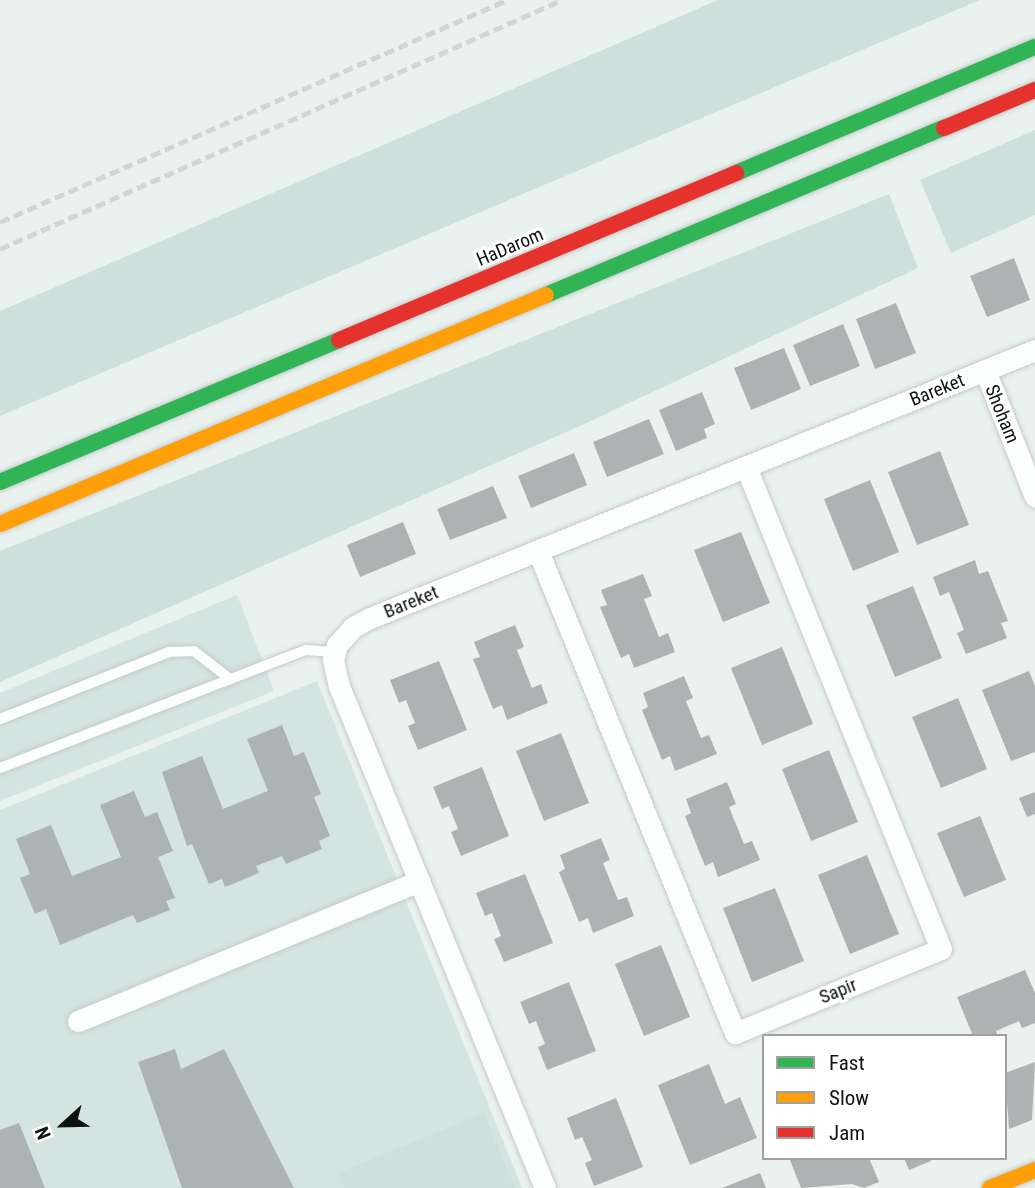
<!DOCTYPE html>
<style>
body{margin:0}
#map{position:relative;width:1035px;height:1188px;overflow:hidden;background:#eaf2f0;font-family:"Roboto Condensed",sans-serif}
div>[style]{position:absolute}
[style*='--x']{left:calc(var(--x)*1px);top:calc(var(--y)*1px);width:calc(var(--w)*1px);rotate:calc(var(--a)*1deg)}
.built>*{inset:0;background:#d4e4e0}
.green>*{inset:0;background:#cce0dc}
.building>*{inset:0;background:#adb3b2}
.roads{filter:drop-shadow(0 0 2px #c5cbca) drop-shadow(0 0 2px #c5cbca)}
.lane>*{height:10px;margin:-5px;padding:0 5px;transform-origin:5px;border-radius:5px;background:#fcfdfd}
.street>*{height:21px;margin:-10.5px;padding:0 10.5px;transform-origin:10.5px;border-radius:10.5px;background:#fcfdfd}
.fast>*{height:16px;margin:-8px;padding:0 8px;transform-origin:8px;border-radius:8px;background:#30b455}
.slow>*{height:16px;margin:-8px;padding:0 8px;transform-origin:8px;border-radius:8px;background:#ff9f0a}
.jam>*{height:16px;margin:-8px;padding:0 8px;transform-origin:8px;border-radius:8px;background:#e5322d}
.rail>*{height:5px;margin-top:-2.5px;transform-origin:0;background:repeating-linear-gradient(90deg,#d2d5d4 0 10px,transparent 0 15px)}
span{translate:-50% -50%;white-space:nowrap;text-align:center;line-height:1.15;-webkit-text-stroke:6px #fff;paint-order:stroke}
.street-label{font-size:19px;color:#0e1312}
.legend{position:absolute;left:762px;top:1034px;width:245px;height:126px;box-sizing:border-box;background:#fff;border:2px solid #9fa1a0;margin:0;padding:9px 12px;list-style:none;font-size:21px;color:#0e1312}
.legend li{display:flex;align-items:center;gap:14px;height:35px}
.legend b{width:35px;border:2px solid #9fa1a0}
.north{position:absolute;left:28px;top:1090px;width:70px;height:70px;-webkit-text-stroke:5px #fff;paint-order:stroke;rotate:248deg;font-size:19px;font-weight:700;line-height:28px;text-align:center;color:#0e1312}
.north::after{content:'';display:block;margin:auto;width:24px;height:32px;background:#0e1312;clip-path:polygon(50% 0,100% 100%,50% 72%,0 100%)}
</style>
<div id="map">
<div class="built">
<i style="clip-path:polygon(237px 595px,274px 691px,0 801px,0 693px)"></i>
<i style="clip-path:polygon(317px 681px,522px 1188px,0 1188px,0 810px)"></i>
</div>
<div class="green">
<i style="clip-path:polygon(718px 0,980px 0,0 416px,0 311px)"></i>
<i style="clip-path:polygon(1035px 130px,1035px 215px,951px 253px,920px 180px)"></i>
<i style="clip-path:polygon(889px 194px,918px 268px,582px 425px,0 682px,0 551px)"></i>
<i style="clip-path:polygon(484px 1113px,515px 1188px,344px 1188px,338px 1173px)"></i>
</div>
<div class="building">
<i style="clip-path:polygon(1014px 258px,1030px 300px,987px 317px,970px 276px)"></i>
<i style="clip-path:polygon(896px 303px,916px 353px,875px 369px,856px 319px)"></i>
<i style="clip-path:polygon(843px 324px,860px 366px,810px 386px,793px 345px)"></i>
<i style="clip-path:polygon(784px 348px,801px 389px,751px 410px,734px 368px)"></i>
<i style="clip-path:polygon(702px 392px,715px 424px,704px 429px,707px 438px,676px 451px,659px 410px)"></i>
<i style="clip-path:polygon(649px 419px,664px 454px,607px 477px,593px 442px)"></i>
<i style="clip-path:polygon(940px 451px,969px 525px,917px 545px,888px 472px)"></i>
<i style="clip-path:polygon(574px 453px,587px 485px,531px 508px,518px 476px)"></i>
<i style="clip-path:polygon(870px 480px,899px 552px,853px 571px,824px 499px)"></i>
<i style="clip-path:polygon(493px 486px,507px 518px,450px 540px,437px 509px)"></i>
<i style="clip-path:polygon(403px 522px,416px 554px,360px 577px,347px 545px)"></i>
<i style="clip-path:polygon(741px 532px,770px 603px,723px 622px,694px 550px)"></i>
<i style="clip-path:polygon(975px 560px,979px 574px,988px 571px,1008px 621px,1001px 623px,1007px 638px,966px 654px,957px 633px,964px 630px,949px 592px,940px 596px,933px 577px)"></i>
<i style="clip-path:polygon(643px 574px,652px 596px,644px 599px,659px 637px,668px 633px,675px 652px,634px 668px,629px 654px,621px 658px,600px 607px,607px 605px,601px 590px)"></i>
<i style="clip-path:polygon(913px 586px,942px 658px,895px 677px,866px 605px)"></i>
<i style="clip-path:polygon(515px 625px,524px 647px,517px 650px,532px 688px,541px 684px,548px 703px,507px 720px,502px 705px,493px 709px,473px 659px,480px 657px,474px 642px)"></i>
<i style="clip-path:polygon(782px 647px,813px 724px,762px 745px,731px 668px)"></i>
<i style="clip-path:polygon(439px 661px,467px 730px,418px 750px,408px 726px,415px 723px,406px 700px,399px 703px,390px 680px)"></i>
<i style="clip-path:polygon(1029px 671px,1035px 686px,1035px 752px,1011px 761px,982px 690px)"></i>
<i style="clip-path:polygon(684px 676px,693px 698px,686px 701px,701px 738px,709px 735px,717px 754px,675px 771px,670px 756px,662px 760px,642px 710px,648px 707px,643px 693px)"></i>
<i style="clip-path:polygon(958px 698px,987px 769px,941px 788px,912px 717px)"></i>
<i style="clip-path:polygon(282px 725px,294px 756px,304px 752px,321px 794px,314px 797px,330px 836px,319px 841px,322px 849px,286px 864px,282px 856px,256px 866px,259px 873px,225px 887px,222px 879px,209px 884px,192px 844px,187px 846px,162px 772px,202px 756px,223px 809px,268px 791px,247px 739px)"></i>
<i style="clip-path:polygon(561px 733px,589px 803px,544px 821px,516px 751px)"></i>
<i style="clip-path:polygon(829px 750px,858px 822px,811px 841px,782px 769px)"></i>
<i style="clip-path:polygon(482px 767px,509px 836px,461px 856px,451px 832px,458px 829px,449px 806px,442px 809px,433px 787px)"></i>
<i style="clip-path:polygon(727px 782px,736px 804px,729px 807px,744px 844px,752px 841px,760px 860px,718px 877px,713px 862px,705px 866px,685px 816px,691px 813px,686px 799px)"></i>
<i style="clip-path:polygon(134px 791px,145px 817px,157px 812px,173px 851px,158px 857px,175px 898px,166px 901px,170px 910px,137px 923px,133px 915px,60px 945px,46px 909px,35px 914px,20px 878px,30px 874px,16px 839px,51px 825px,72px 876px,121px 857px,100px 805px)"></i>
<i style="clip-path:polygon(1035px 792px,1035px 814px,1027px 817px,1019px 798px)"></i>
<i style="clip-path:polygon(980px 816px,1006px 880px,964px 897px,937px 833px)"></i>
<i style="clip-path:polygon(601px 838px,610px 860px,603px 863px,618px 900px,627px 897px,634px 916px,593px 933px,588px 918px,579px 922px,559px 872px,565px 869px,560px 855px)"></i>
<i style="clip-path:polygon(867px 855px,899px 934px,850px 954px,818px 875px)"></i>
<i style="clip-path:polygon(525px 874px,553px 943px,504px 962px,494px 939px,501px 936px,492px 913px,485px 916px,476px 893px)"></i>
<i style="clip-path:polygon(775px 888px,804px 961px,752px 982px,723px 908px)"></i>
<i style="clip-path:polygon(661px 945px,690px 1017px,644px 1036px,615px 964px)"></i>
<i style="clip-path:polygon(1025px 970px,1035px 993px,1035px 1023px,1022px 1028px,1019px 1021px,996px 1031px,998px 1036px,973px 1036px,957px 997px)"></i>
<i style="clip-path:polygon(569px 982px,596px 1051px,547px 1070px,538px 1047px,545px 1044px,536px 1021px,529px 1024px,520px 1002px)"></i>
<i style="clip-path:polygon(175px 1049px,181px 1069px,224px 1049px,294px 1188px,182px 1188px,138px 1062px)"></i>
<i style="clip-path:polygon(1035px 1062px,1032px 1120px,1009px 1129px,1005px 1073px)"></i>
<i style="clip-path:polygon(709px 1064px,725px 1104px,740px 1097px,757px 1138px,690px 1165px,658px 1085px)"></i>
<i style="clip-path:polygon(616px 1098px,643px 1167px,594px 1186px,585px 1163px,592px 1160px,582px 1137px,575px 1140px,567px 1118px)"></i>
<i style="clip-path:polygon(19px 1123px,45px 1188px,0 1188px,0 1130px)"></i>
<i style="clip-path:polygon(795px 1158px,869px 1158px,879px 1182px,864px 1188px,852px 1184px,801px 1188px,790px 1160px)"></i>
<i style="clip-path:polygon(904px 1158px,930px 1158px,931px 1161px,909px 1170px)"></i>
<i style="clip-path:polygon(760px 1173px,766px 1188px,722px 1188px)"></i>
</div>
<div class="roads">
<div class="lane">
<i style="--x:0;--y:719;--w:182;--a:-21.6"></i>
<i style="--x:169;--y:652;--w:25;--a:-2"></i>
<i style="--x:194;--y:651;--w:46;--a:37.9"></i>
<i style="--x:0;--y:768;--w:328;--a:-21.1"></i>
<i style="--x:306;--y:650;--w:28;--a:4"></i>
</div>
<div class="street">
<i style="--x:985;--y:370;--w:136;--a:68.5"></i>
<i style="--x:538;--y:551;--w:521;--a:67.77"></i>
<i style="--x:735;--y:1033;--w:222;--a:-22.2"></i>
<i style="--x:941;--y:949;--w:520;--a:-112.03"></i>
<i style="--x:78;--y:1021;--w:369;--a:-22.3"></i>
<i style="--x:545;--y:1188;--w:543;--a:-112.31"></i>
<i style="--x:339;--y:686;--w:27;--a:-103"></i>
<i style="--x:333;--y:660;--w:16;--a:-75"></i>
<i style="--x:337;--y:645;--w:24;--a:-48"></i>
<i style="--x:353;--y:627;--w:19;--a:-28"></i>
<i style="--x:370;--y:618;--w:717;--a:-21.95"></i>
</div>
<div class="fast">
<i style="--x:736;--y:173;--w:324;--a:-22.9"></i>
<i style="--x:546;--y:295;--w:432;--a:-22.8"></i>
<i style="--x:0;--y:482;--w:368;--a:-22.7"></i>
</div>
<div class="slow">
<i style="--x:0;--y:524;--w:592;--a:-22.75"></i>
<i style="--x:990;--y:1188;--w:48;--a:-21.8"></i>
</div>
<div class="jam">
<i style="--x:944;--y:128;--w:99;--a:-22.7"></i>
<i style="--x:339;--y:340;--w:431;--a:-22.8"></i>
</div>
</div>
<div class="rail">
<i style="--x:0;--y:222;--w:553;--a:-23.65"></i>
<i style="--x:0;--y:249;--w:615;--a:-23.9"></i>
</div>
<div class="street-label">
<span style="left:510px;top:247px;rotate:-23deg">HaDarom</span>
<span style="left:937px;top:390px;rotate:-22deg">Bareket</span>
<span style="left:1002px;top:414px;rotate:68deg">Shoham</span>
<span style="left:411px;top:602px;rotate:-22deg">Bareket</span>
<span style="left:838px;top:991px;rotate:-22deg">Sapir</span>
</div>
<ul class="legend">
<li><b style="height:9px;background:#30b455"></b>Fast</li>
<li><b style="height:9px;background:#ff9f0a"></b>Slow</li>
<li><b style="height:9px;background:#e5322d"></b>Jam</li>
</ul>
<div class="north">N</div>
</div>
